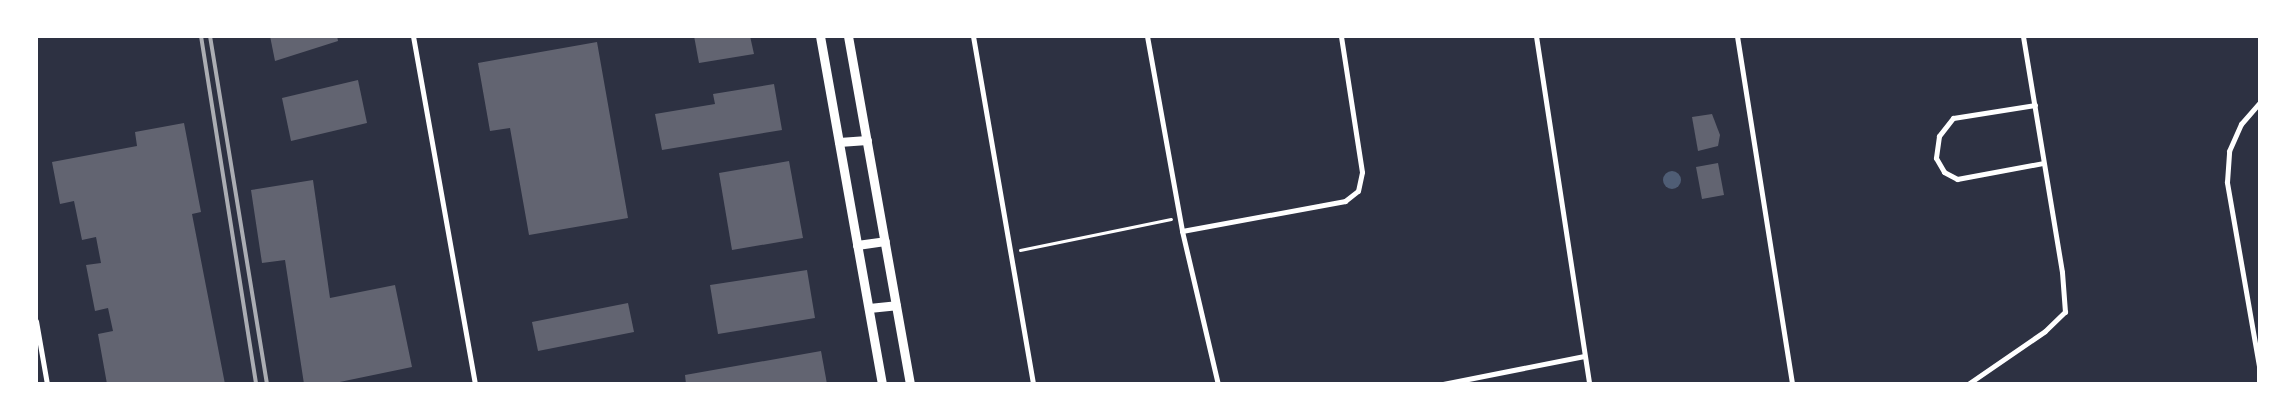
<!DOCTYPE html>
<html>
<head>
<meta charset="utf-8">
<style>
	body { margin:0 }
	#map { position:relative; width:2296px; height:420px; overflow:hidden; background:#2d3142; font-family:"Space Grotesk",sans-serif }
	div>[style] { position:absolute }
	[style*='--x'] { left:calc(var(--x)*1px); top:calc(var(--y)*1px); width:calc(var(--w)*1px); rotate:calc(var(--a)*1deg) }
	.water>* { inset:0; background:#4f5d75 }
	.round { border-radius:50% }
	.building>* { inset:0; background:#626471 }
	.path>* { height:3px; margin:-1.5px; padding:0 1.5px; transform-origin:1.5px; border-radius:1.5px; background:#fff }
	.minor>* { height:5px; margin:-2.5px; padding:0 2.5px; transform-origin:2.5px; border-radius:2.5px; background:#fff }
	.tertiary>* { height:9px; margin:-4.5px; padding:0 4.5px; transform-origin:4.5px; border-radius:4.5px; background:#fff }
	.rail>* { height:4px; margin:-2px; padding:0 2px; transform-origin:2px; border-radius:2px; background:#abadb3 }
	span { translate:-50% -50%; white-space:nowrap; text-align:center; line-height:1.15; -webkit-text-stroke:5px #fff; paint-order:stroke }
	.frame { position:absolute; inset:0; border:38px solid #fff; pointer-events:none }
</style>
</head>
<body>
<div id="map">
	<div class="water">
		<div class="round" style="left:1663px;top:171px;width:18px;height:18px"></div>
	</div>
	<div class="building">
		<div style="clip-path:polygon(270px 36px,337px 36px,338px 41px,275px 61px)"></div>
		<div style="clip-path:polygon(694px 36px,750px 36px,754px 54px,699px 63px)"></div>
		<div style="clip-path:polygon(597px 42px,628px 218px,529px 235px,510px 128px,490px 131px,478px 63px)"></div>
		<div style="clip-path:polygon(358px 80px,367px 123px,291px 141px,282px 98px)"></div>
		<div style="clip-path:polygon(774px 84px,782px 130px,662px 150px,655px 114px,715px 104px,713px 94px)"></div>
		<div style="clip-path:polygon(1712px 114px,1720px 135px,1718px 146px,1698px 151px,1692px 117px)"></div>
		<div style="clip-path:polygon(184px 123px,201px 212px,192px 214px,225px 384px,107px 384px,98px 334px,113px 331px,108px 308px,95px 311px,86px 265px,101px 263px,96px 237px,82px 240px,74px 201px,60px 204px,52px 162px,137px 146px,135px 132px)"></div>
		<div style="clip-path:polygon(789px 161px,803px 238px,732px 250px,719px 173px)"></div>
		<div style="clip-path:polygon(1718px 163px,1724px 195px,1702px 199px,1696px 167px)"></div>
		<div style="clip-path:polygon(313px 180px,330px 298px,395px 285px,412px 367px,330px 384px,304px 384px,285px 260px,262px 263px,251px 190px)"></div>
		<div style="clip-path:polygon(807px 270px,815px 318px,718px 334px,710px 285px)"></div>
		<div style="clip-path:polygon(628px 303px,634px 332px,538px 351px,532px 322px)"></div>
		<div style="clip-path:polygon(821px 351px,827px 384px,686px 384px,685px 375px)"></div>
	</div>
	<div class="path">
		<div style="--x:1020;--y:250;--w:154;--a:-11.6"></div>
	</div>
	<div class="minor">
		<div style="--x:413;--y:36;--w:353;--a:79.9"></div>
		<div style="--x:973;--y:36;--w:353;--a:80.2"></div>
		<div style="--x:1147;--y:36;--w:198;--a:79.8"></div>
		<div style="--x:1182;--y:231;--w:157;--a:76.8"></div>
		<div style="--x:1536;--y:36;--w:352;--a:81.3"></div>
		<div style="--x:1737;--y:36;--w:352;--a:81"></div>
		<div style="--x:2035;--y:105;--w:83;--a:171"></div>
		<div style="--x:1953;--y:118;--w:23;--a:128"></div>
		<div style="--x:1939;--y:136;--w:22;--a:98"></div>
		<div style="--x:1936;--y:158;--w:16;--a:60"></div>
		<div style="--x:1944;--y:172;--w:15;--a:28"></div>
		<div style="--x:1957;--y:179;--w:87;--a:-10.5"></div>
		<div style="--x:1182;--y:231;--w:166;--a:-10.4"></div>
		<div style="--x:1345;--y:201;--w:16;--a:-38"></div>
		<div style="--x:1358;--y:191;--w:19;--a:-78"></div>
		<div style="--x:1362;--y:172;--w:138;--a:-98.8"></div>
		<div style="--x:36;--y:321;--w:64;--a:80.1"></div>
		<div style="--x:1443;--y:384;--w:144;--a:-11.2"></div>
		<div style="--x:1968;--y:384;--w:93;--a:-34.5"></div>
		<div style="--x:2045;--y:331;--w:28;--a:-44"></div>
		<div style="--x:2065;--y:312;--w:40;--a:-94.3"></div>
		<div style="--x:2062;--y:272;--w:239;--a:-99.4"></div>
		<div style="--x:2259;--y:384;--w:18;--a:-90"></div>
		<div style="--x:2259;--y:366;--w:187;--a:-99.9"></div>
		<div style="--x:2227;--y:182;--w:31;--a:-86"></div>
		<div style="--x:2229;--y:151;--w:30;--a:-66"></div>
		<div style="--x:2241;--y:124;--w:29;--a:-49"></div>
	</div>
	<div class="tertiary">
		<div style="--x:820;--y:36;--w:353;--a:79.9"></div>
		<div style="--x:848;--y:36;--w:353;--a:79.9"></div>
		<div style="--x:839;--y:142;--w:28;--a:-4"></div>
		<div style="--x:857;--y:245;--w:28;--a:-8"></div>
		<div style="--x:869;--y:308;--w:27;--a:-6"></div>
	</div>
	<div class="rail">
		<div style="--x:201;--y:36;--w:352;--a:81"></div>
		<div style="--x:210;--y:36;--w:353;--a:80.7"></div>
	</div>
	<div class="frame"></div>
</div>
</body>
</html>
